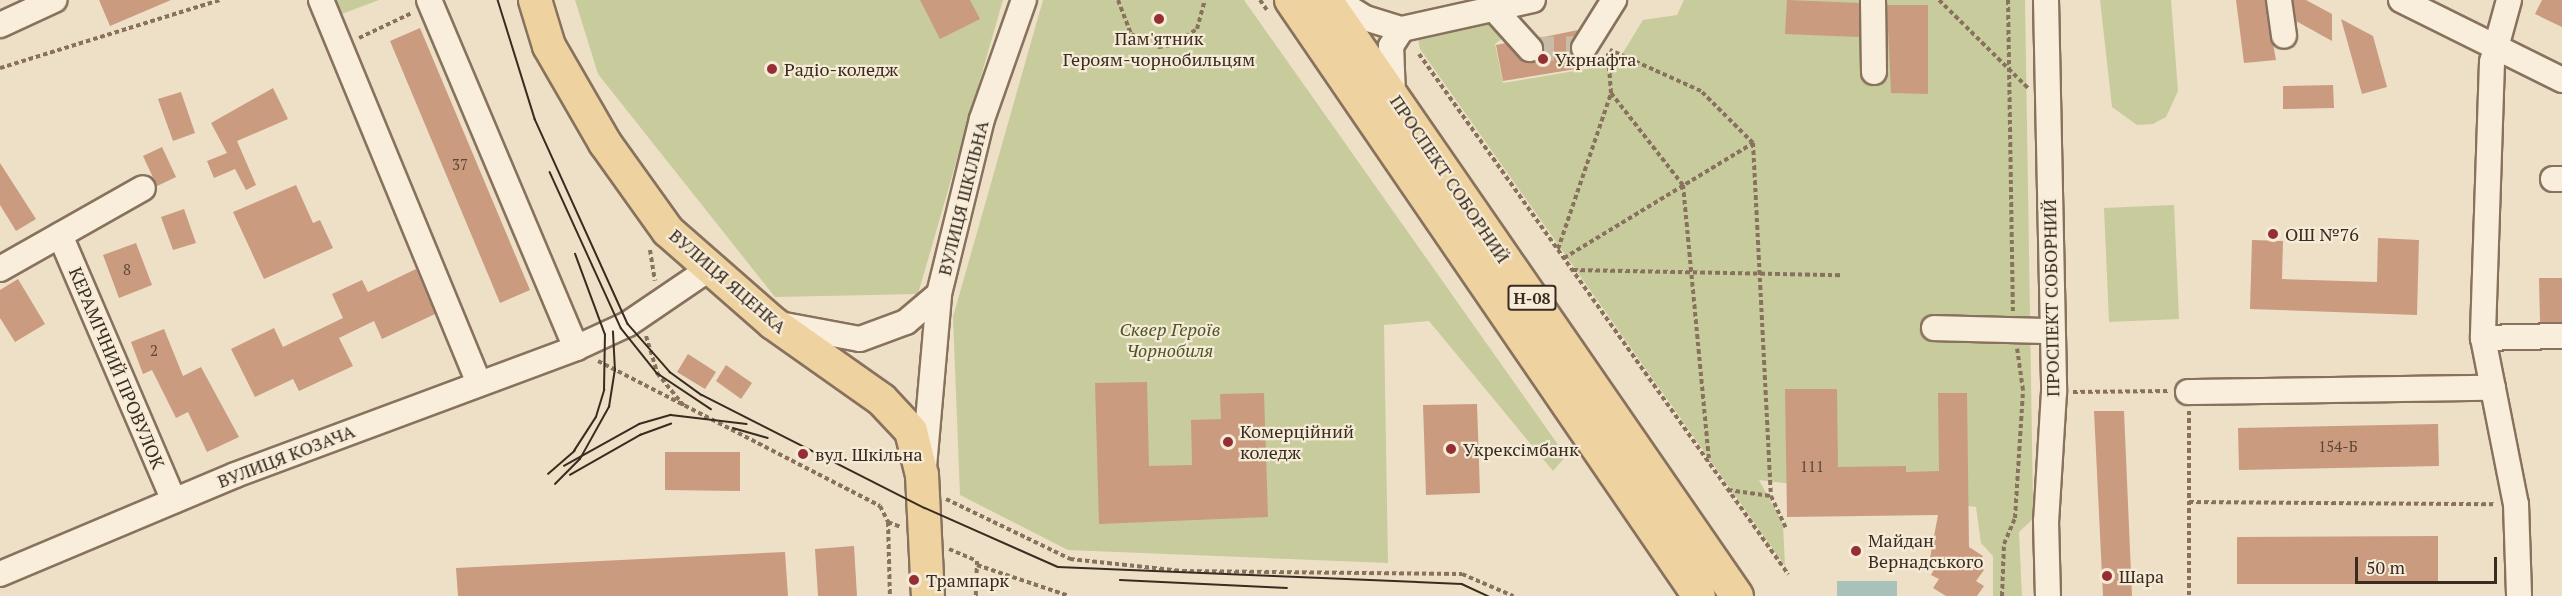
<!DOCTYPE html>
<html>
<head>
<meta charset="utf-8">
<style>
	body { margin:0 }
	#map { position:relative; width:2562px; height:596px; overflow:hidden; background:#ede0c7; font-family:"PT Serif",serif }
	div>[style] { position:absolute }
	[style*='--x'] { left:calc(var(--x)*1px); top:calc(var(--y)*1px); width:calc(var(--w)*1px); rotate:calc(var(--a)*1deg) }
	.green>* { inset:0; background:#c8cb9b }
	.water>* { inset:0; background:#a8c1b9 }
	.building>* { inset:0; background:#ca9b7f }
	.minor-tunnel>* { height:24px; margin-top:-12px; transform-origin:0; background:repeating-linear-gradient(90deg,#c9bca6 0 24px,transparent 0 36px) }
	.path>* { height:4px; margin-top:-2px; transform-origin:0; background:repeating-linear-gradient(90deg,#88725d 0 4.5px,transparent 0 7.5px) }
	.roads { filter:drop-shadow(2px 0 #88725d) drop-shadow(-2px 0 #88725d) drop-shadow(0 2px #88725d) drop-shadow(0 -2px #88725d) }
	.minor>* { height:24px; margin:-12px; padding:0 12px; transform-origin:12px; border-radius:12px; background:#f8eedb }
	.major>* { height:32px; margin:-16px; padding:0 16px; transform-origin:16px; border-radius:16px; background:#eed3a1 }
	.tram>* { height:1.5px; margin:-0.75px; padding:0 0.75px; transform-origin:0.75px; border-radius:0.75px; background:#392b20 }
	.dots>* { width:16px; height:16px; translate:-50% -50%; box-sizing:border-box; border:3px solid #f5ebd7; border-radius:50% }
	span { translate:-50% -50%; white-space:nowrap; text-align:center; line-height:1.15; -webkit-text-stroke:4.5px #f5ebd7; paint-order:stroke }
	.number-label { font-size:15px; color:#5d4738 }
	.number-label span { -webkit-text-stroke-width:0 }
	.shield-label span { padding:2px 4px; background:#f5ebd7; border:2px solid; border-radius:4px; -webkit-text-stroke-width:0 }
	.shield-label { font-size:16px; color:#392b20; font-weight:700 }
	.poi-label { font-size:18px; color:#392b20 }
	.left { translate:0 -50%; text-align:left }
	.street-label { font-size:18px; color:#392b20 }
	.park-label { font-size:18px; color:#4b5528; font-style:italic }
	.scale { position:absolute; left:2355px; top:557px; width:142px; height:27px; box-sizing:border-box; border:3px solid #392b20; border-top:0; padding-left:8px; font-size:18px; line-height:21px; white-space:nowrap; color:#392b20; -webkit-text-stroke:4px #f5ebd7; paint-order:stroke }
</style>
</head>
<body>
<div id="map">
	<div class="green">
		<div style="clip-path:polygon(333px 0,379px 0,339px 15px)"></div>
		<div style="clip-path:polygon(575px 0,1003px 0,918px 294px,775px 297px,598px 74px)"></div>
		<div style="clip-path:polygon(1043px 0,1244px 0,1566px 456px,1553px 471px,1429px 321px,1384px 325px,1388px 563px,1068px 550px,960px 495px,953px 317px)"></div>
		<div style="clip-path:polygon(1684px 0,2025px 0,2033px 506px,2033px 519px,2019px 532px,2022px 596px,1993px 596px,1993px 556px,1981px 543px,1976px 507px,1759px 480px,1783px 524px,1785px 566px,1420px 49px,1417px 35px,1495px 18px,1504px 37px,1495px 44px,1503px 83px,1616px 64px,1643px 20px,1677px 15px)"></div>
		<div style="clip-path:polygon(2100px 0,2171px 0,2178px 91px,2166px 117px,2153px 124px,2137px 125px,2112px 107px)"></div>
		<div style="clip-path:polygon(2174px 205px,2179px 319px,2109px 322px,2104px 208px)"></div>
	</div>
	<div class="water">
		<div style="clip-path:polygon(1837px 581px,1897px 581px,1897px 596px,1837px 596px)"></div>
	</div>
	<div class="building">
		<div style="clip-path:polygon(99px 0,171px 0,110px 26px)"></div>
		<div style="clip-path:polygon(920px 0,970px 0,980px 19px,940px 39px)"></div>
		<div style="clip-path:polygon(1787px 0,1859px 3px,1859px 37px,1785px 34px)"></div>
		<div style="clip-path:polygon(2236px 0,2265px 0,2276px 60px,2244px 63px)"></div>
		<div style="clip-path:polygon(2293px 0,2306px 0,2332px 14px,2332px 41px,2296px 21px)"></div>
		<div style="clip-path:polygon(2542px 0,2562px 0,2562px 27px,2535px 14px)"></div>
		<div style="clip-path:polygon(1887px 5px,1928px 5px,1928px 94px,1891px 93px)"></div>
		<div style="clip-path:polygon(2341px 19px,2373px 36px,2387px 87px,2362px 94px)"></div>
		<div style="clip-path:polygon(420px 28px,530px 290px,500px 303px,390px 41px)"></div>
		<div style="clip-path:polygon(1578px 30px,1571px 54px,1588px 67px,1503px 81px,1496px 45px,1506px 43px,1532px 63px,1544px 53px,1539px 38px)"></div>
		<div style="clip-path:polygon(2333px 85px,2334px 108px,2283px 109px,2283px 86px)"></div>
		<div style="clip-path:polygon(273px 88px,288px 119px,237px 141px,256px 185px,246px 190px,235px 169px,214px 178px,207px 161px,227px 153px,211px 123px)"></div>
		<div style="clip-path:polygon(181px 92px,195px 133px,173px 141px,158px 99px)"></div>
		<div style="clip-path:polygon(162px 147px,176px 177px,157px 186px,143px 156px)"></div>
		<div style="clip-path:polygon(0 163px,36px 219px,16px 231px,0 205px)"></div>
		<div style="clip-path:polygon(296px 185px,313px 223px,320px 220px,333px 248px,264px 279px,233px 212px)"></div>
		<div style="clip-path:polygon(184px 209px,196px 243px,173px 250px,161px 217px)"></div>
		<div style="clip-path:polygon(2378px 238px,2419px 240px,2417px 315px,2250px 309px,2252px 240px,2283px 241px,2282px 279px,2377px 282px)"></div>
		<div style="clip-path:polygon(136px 243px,152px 285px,119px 298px,103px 255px)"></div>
		<div style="clip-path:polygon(416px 269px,435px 314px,382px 339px,374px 321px,339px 338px,353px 366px,299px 391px,293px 379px,255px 397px,231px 349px,274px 328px,283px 347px,343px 318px,332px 294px,362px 280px,368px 292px)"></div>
		<div style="clip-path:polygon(2539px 278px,2562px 278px,2562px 322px,2540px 322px)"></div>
		<div style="clip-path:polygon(18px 279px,45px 324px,15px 342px,0 318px,0 290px)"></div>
		<div style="clip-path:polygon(164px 329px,183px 376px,201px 367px,239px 437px,207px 452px,188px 412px,176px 418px,152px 370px,143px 374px,131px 342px)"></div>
		<div style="clip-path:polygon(688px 354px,716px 372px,705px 389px,677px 372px)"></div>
		<div style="clip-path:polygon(726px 365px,752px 383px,741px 399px,716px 381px)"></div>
		<div style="clip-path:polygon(1147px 382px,1149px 466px,1192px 465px,1191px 420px,1221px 419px,1220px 394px,1264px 393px,1268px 517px,1099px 524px,1095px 383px)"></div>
		<div style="clip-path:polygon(1785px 389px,1837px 389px,1838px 467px,1906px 466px,1906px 472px,1939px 471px,1938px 393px,1967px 393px,1969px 547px,1983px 556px,1977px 565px,1984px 570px,1976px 581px,1984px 586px,1977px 596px,1946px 596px,1933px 588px,1939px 579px,1931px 575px,1937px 564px,1930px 558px,1938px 515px,1787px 517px)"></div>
		<div style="clip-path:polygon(1477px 404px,1480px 493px,1426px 495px,1423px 405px)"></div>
		<div style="clip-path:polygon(2094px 411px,2124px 411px,2132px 596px,2103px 596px)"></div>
		<div style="clip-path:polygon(2438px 424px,2439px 466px,2239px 470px,2238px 428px)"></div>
		<div style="clip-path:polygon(665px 452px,740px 452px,740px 491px,665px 490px)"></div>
		<div style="clip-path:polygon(2438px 536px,2438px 584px,2237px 584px,2237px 537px)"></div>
		<div style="clip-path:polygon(854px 546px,857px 596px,818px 596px,815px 549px)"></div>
		<div style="clip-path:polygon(785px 552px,788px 596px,458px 596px,456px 568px)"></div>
	</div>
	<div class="minor-tunnel">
		<div style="--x:1530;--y:49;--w:54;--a:-1.1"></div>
	</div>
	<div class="path">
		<div style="--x:1118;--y:0;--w:36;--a:69"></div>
		<div style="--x:1131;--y:34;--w:30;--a:26"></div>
		<div style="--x:1158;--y:47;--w:15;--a:-8"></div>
		<div style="--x:1173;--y:45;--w:29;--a:-34"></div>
		<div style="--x:1197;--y:29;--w:30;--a:-75"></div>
		<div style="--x:1260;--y:0;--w:12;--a:55"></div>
		<div style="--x:1939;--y:0;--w:125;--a:44.7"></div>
		<div style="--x:2008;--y:0;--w:311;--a:89.1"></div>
		<div style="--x:359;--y:38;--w:59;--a:-25.3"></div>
		<div style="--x:1419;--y:54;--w:638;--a:54.64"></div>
		<div style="--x:0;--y:68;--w:230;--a:-17.2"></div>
		<div style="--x:1611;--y:93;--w:117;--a:52"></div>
		<div style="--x:1683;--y:185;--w:278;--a:84.6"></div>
		<div style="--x:1753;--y:143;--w:353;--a:87.1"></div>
		<div style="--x:1771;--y:496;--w:35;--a:65"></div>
		<div style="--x:1558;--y:249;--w:165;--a:-71.2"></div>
		<div style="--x:1611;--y:93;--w:40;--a:-94.3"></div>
		<div style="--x:650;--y:250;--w:31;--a:81"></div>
		<div style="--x:1564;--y:258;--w:221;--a:-31.3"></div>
		<div style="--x:1753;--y:143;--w:74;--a:-135"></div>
		<div style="--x:1701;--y:91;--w:100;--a:-155.7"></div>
		<div style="--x:1573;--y:270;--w:268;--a:1.1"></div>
		<div style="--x:646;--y:336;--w:39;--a:73"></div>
		<div style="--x:657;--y:373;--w:43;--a:50.7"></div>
		<div style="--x:598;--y:361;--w:317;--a:27.2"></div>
		<div style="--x:880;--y:506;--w:18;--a:63"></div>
		<div style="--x:888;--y:522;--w:74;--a:88.5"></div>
		<div style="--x:2073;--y:392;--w:97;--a:-0.6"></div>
		<div style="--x:2189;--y:411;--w:185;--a:90"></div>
		<div style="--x:1728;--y:490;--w:43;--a:7.9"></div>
		<div style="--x:946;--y:499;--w:138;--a:25.8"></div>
		<div style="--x:1070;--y:559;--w:113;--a:6.1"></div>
		<div style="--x:1182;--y:571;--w:280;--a:0.6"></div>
		<div style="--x:1462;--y:574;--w:56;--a:23.3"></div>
		<div style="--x:2189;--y:502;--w:306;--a:0.4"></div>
		<div style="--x:888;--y:522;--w:14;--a:21"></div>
		<div style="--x:949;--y:549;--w:30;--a:23"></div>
		<div style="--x:977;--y:561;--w:35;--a:92"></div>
		<div style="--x:977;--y:565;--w:97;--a:18.6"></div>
		<div style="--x:2002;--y:596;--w:52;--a:-87.8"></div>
		<div style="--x:2004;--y:544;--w:28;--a:-67"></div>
		<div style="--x:2015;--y:518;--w:128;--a:-86.4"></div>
		<div style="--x:2023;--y:390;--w:42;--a:-98.1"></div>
	</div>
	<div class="roads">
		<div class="minor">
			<div style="--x:321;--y:0;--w:414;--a:67.6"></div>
			<div style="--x:429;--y:0;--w:378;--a:67.1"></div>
			<div style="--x:1336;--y:0;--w:34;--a:32"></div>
			<div style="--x:1365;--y:18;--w:39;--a:17"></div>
			<div style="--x:1402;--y:29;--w:134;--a:-12.5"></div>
			<div style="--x:1873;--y:0;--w:72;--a:89.2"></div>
			<div style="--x:2046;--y:0;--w:392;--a:88.8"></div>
			<div style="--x:2054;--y:392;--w:129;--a:93.5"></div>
			<div style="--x:2046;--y:521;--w:75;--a:88.5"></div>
			<div style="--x:2279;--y:0;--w:36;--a:82"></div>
			<div style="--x:2401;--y:0;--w:180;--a:26.4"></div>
			<div style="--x:2509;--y:0;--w:64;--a:105.3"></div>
			<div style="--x:2492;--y:62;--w:276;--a:91.9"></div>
			<div style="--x:2483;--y:338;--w:169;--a:78.8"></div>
			<div style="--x:2516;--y:504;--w:92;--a:88.1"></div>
			<div style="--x:1494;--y:9;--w:54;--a:48"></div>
			<div style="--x:0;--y:25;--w:60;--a:-24.8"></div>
			<div style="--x:1584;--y:48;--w:57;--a:-58"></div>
			<div style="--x:1393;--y:95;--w:49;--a:-92.3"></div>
			<div style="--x:1391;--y:46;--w:20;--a:-57"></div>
			<div style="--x:2553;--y:179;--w:9;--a:0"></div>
			<div style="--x:60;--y:235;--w:289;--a:66.8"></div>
			<div style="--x:0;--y:269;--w:164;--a:-29.5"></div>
			<div style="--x:779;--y:324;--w:82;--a:10.5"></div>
			<div style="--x:860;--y:339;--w:49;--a:-20.3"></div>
			<div style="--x:906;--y:322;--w:43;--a:-40.3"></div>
			<div style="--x:1934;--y:328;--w:118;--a:1.5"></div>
			<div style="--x:2483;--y:338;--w:79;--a:-1.5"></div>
			<div style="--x:2188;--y:392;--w:305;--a:-0.8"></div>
			<div style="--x:924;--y:467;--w:174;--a:-85"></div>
			<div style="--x:939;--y:294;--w:180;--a:-76.2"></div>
			<div style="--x:982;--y:119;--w:126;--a:-70.6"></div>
			<div style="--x:0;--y:574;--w:255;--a:-22.8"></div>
			<div style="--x:235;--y:475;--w:364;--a:-20.4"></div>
			<div style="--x:576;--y:348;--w:57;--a:-24.8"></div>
			<div style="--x:628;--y:324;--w:98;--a:-34.2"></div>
		</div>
		<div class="major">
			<div style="--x:535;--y:0;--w:48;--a:73.1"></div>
			<div style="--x:549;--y:46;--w:112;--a:60"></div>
			<div style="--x:605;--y:143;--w:108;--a:54.4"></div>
			<div style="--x:668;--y:231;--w:140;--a:41.2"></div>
			<div style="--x:773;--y:323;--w:133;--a:35.2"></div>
			<div style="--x:882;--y:400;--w:42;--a:46.9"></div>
			<div style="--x:911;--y:431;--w:45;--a:76"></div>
			<div style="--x:922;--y:475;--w:121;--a:87.2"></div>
			<div style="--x:1291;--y:0;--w:722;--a:55.61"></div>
			<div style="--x:1326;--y:0;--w:724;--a:55.41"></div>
		</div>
	</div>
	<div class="tram">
		<div style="--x:498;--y:0;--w:125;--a:72.7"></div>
		<div style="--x:535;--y:119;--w:225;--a:65.6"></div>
		<div style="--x:628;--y:324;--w:64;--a:48.8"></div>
		<div style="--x:670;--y:372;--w:39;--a:36"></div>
		<div style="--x:702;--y:395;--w:250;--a:26.9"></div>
		<div style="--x:925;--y:508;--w:145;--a:23.9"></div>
		<div style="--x:1058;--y:567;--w:404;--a:2.4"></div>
		<div style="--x:1462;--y:584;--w:29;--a:25"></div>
		<div style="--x:550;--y:172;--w:171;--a:65.5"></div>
		<div style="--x:621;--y:328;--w:58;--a:51.3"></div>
		<div style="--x:657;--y:373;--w:65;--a:33.7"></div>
		<div style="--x:733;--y:428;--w:36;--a:16"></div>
		<div style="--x:564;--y:466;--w:86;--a:-29.2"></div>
		<div style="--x:639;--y:424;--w:33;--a:-16"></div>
		<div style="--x:671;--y:415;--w:76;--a:6.8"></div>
		<div style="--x:548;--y:474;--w:35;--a:-41"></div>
		<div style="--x:574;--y:451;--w:40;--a:-57.1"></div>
		<div style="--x:596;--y:417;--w:28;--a:-73"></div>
		<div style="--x:604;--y:390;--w:55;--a:-89"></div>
		<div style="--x:605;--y:335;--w:86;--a:-110.3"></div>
		<div style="--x:570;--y:475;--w:81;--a:-29.7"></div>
		<div style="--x:640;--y:435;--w:33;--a:-20"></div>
		<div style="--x:555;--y:484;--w:35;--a:-45"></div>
		<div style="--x:580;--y:459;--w:60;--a:-60.9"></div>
		<div style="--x:609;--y:407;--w:36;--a:-81"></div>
		<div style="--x:615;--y:371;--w:39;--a:-93"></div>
		<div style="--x:1120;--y:580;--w:167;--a:2.7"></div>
	</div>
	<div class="dots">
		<div style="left:1159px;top:19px;background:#952f34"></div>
		<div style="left:1543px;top:59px;background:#952f34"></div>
		<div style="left:772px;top:69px;background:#952f34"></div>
		<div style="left:2273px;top:234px;background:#952f34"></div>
		<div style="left:1228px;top:442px;background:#952f34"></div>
		<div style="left:1451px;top:449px;background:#952f34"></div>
		<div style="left:803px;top:454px;background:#952f34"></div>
		<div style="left:1856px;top:551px;background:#952f34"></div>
		<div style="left:2107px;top:576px;background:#952f34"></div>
		<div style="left:914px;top:580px;background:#952f34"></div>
	</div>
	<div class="number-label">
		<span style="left:460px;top:165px">37</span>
		<span style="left:127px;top:270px">8</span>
		<span style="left:154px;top:351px">2</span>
		<span style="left:2338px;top:447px">154-Б</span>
		<span style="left:1812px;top:467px">111</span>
	</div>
	<div class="shield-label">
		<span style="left:1532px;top:298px">Н-08</span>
	</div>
	<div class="poi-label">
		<span style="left:1159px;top:49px">Пам'ятник<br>Героям-чорнобильцям</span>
		<span class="left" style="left:1555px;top:59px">Укрнафта</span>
		<span class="left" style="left:784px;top:69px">Радіо-коледж</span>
		<span class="left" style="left:2285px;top:234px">ОШ №76</span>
		<span class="left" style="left:1240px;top:442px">Комерційний<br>коледж</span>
		<span class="left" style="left:1463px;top:449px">Укрексімбанк</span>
		<span class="left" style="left:815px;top:454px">вул. Шкільна</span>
		<span class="left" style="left:1868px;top:551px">Майдан<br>Вернадського</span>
		<span class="left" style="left:2119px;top:576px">Шара</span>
		<span class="left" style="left:926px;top:580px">Трампарк</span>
	</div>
	<div class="street-label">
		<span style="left:1450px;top:179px;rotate:56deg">ПРОСПЕКТ СОБОРНИЙ</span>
		<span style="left:963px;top:198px;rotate:-76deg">ВУЛИЦЯ ШКІЛЬНА</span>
		<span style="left:728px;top:281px;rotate:41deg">ВУЛИЦЯ ЯЦЕНКА</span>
		<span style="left:2051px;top:298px;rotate:-91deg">ПРОСПЕКТ СОБОРНИЙ</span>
		<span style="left:117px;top:368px;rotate:67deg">КЕРАМІЧНИЙ ПРОВУЛОК</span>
		<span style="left:286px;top:456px;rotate:-21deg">ВУЛИЦЯ КОЗАЧА</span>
	</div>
	<div class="park-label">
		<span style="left:1170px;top:340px">Сквер Героїв<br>Чорнобиля</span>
	</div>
	<div class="scale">50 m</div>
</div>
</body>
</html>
